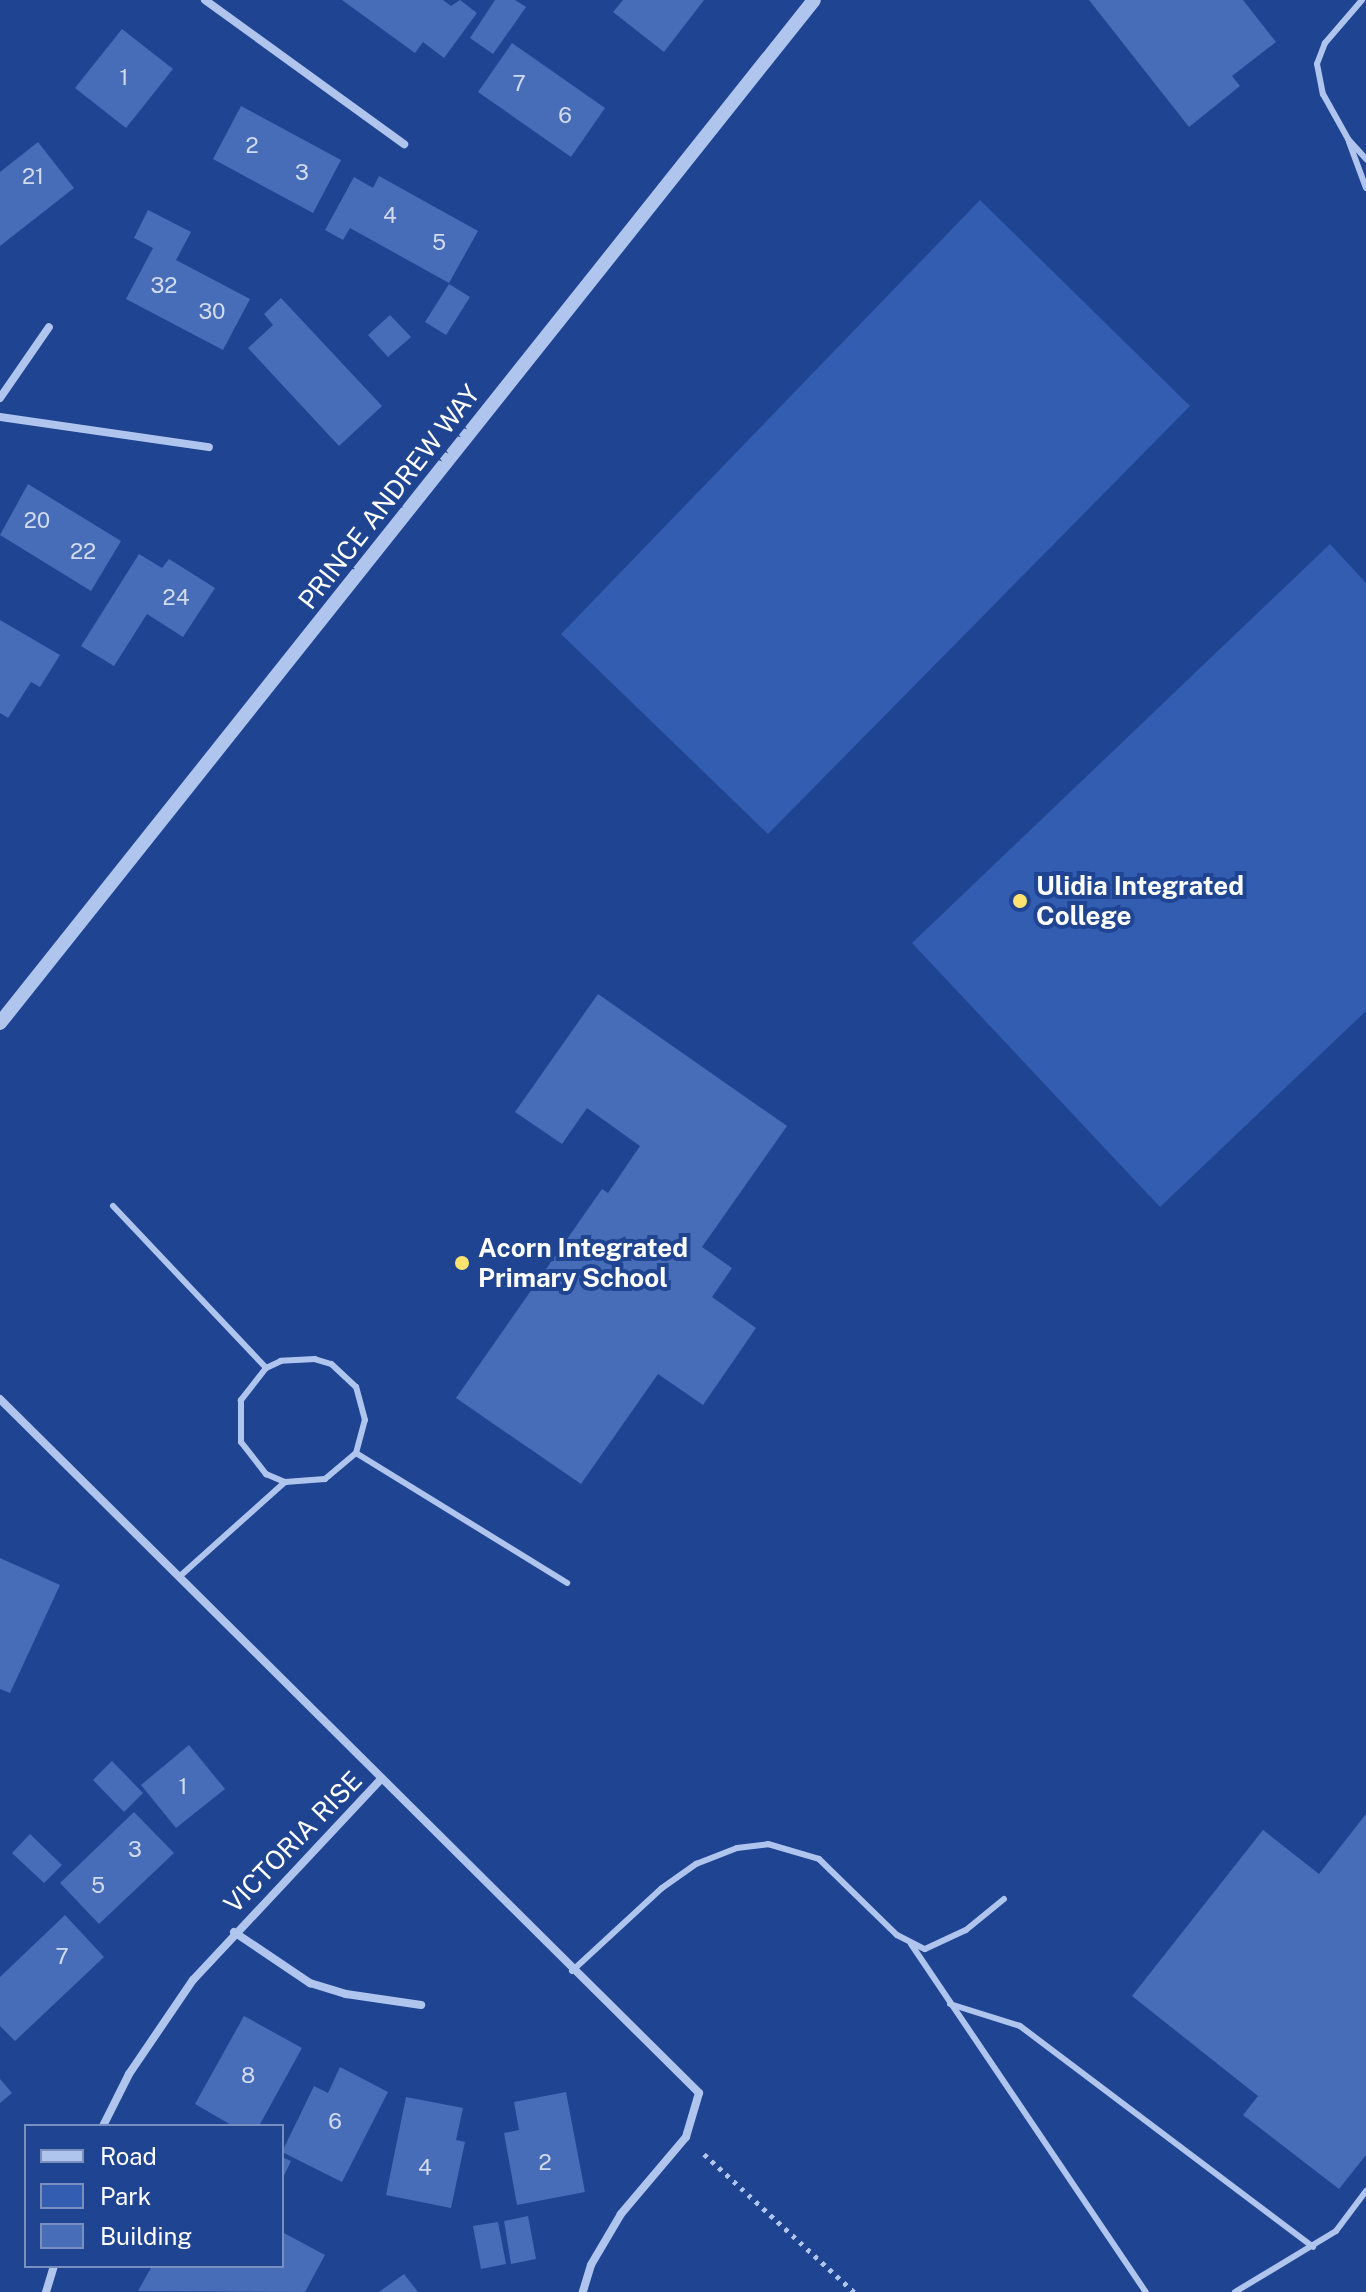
<!DOCTYPE html>
<html>
<head>
<meta charset="utf-8">
<style>
	body { margin:0 }
	#map { position:relative; width:1366px; height:2292px; overflow:hidden; background:#1f4492; font-family:"Public Sans",sans-serif }
	div>[style] { position:absolute }
	[style*='--x'] { left:calc(var(--x)*1px); top:calc(var(--y)*1px); width:calc(var(--w)*1px); rotate:calc(var(--a)*1deg) }
	.green>* { inset:0; background:#325db0 }
	.building>* { inset:0; background:#476db9 }
	.path>* { height:5px; margin-top:-2.5px; transform-origin:0; background:repeating-linear-gradient(90deg,#b0c5ee 0 4px,transparent 0 10px) }
	.service>* { height:6px; margin:-3px; padding:0 3px; transform-origin:3px; border-radius:3px; background:#b0c5ee }
	.minor>* { height:8px; margin:-4px; padding:0 4px; transform-origin:4px; border-radius:4px; background:#b0c5ee }
	.tertiary>* { height:14px; margin:-7px; padding:0 7px; transform-origin:7px; border-radius:7px; background:#b0c5ee }
	.dots>* { width:22px; height:22px; translate:-50% -50%; box-sizing:border-box; border:4px solid #1f4492; border-radius:50% }
	span { translate:-50% -50%; white-space:nowrap; text-align:center; line-height:1.15; -webkit-text-stroke:8px #1f4492; paint-order:stroke }
	.number-label { font-size:22px; color:#d1daee }
	.number-label span { -webkit-text-stroke-width:0 }
	.street-label { font-size:26px; color:#fff }
	.poi-label { font-size:26px; color:#fff; font-weight:700 }
	.left { translate:0 -50%; text-align:left }
	.legend { position:absolute; left:24px; top:2124px; width:260px; height:144px; box-sizing:border-box; background:#1f4492; border:2px solid #798fbe; margin:0; padding:10px 14px; list-style:none; font-size:24px; color:#fff }
	.legend li { display:flex; align-items:center; gap:16px; height:40px }
	.legend b { width:40px; border:2px solid #798fbe }
</style>
</head>
<body>
<div id="map">
	<div class="green">
		<div style="clip-path:polygon(980px 200px,1190px 406px,768px 834px,561px 634px)"></div>
		<div style="clip-path:polygon(1330px 544px,1366px 583px,1366px 1011px,1160px 1207px,912px 943px)"></div>
	</div>
	<div class="building">
		<div style="clip-path:polygon(342px 0,443px 0,451px 6px,460px 0,477px 13px,444px 58px,423px 42px,415px 53px)"></div>
		<div style="clip-path:polygon(495px 0,515px 0,526px 7px,493px 54px,470px 38px)"></div>
		<div style="clip-path:polygon(623px 0,704px 0,664px 52px,613px 12px)"></div>
		<div style="clip-path:polygon(1089px 0,1243px 0,1276px 42px,1232px 76px,1240px 86px,1189px 127px)"></div>
		<div style="clip-path:polygon(122px 29px,173px 69px,126px 128px,75px 88px)"></div>
		<div style="clip-path:polygon(512px 43px,605px 108px,571px 157px,478px 92px)"></div>
		<div style="clip-path:polygon(241px 106px,341px 160px,313px 213px,213px 159px)"></div>
		<div style="clip-path:polygon(38px 142px,74px 188px,0 246px,0 172px)"></div>
		<div style="clip-path:polygon(379px 176px,478px 231px,449px 283px,350px 228px,343px 240px,325px 230px,354px 177px,373px 188px)"></div>
		<div style="clip-path:polygon(148px 210px,191px 232px,176px 260px,250px 299px,223px 350px,126px 299px,153px 248px,134px 238px)"></div>
		<div style="clip-path:polygon(449px 284px,470px 297px,446px 335px,425px 322px)"></div>
		<div style="clip-path:polygon(281px 298px,382px 406px,339px 446px,248px 348px,273px 325px,264px 314px)"></div>
		<div style="clip-path:polygon(390px 315px,411px 337px,388px 357px,368px 335px)"></div>
		<div style="clip-path:polygon(28px 484px,121px 541px,91px 591px,0 535px)"></div>
		<div style="clip-path:polygon(139px 554px,162px 568px,169px 559px,215px 588px,183px 637px,147px 614px,114px 666px,81px 646px)"></div>
		<div style="clip-path:polygon(0 620px,60px 655px,40px 687px,31px 682px,8px 718px,0 713px)"></div>
		<div style="clip-path:polygon(598px 994px,787px 1126px,702px 1247px,732px 1268px,712px 1297px,756px 1328px,703px 1405px,658px 1374px,581px 1484px,456px 1398px,602px 1189px,608px 1193px,640px 1146px,587px 1108px,562px 1144px,515px 1112px)"></div>
		<div style="clip-path:polygon(0 1558px,60px 1585px,10px 1693px,0 1689px)"></div>
		<div style="clip-path:polygon(189px 1745px,225px 1789px,176px 1828px,141px 1785px)"></div>
		<div style="clip-path:polygon(112px 1761px,143px 1793px,124px 1812px,93px 1780px)"></div>
		<div style="clip-path:polygon(134px 1812px,174px 1853px,99px 1924px,60px 1883px)"></div>
		<div style="clip-path:polygon(1366px 1814px,1366px 2155px,1339px 2189px,1243px 2115px,1258px 2096px,1132px 1996px,1263px 1830px,1319px 1874px)"></div>
		<div style="clip-path:polygon(30px 1834px,62px 1865px,44px 1883px,12px 1853px)"></div>
		<div style="clip-path:polygon(65px 1915px,104px 1957px,15px 2041px,0 2026px,0 1977px)"></div>
		<div style="clip-path:polygon(244px 2016px,302px 2048px,259px 2126px,233px 2126px,195px 2104px)"></div>
		<div style="clip-path:polygon(340px 2067px,388px 2092px,342px 2182px,282px 2152px,314px 2086px,328px 2093px)"></div>
		<div style="clip-path:polygon(0 2079px,12px 2093px,0 2103px)"></div>
		<div style="clip-path:polygon(566px 2092px,585px 2192px,517px 2205px,504px 2133px,519px 2130px,514px 2102px)"></div>
		<div style="clip-path:polygon(406px 2097px,463px 2108px,456px 2140px,465px 2142px,451px 2208px,386px 2195px)"></div>
		<div style="clip-path:polygon(282px 2157px,291px 2161px,282px 2180px)"></div>
		<div style="clip-path:polygon(528px 2216px,536px 2259px,511px 2264px,504px 2221px)"></div>
		<div style="clip-path:polygon(498px 2222px,506px 2264px,481px 2269px,473px 2226px)"></div>
		<div style="clip-path:polygon(282px 2232px,325px 2255px,305px 2292px,138px 2291px,152px 2266px,282px 2266px)"></div>
		<div style="clip-path:polygon(404px 2274px,418px 2292px,379px 2292px)"></div>
	</div>
	<div class="path">
		<div style="--x:704;--y:2154;--w:204;--a:42.6"></div>
	</div>
	<div class="service">
		<div style="--x:1362;--y:0;--w:57;--a:130.7"></div>
		<div style="--x:1325;--y:43;--w:22;--a:111"></div>
		<div style="--x:1317;--y:64;--w:31;--a:79"></div>
		<div style="--x:1323;--y:94;--w:51;--a:60.9"></div>
		<div style="--x:1348;--y:139;--w:27;--a:48"></div>
		<div style="--x:1349;--y:142;--w:49;--a:69.7"></div>
		<div style="--x:113;--y:1206;--w:223;--a:46.6"></div>
		<div style="--x:356;--y:1453;--w:248;--a:31.6"></div>
		<div style="--x:179;--y:1577;--w:142;--a:-41.9"></div>
		<div style="--x:285;--y:1482;--w:40;--a:-4.3"></div>
		<div style="--x:325;--y:1479;--w:40;--a:-40"></div>
		<div style="--x:356;--y:1453;--w:34;--a:-75"></div>
		<div style="--x:365;--y:1420;--w:34;--a:-105"></div>
		<div style="--x:356;--y:1387;--w:34;--a:-137"></div>
		<div style="--x:331;--y:1364;--w:17;--a:-163"></div>
		<div style="--x:315;--y:1359;--w:34;--a:177"></div>
		<div style="--x:281;--y:1361;--w:17;--a:155"></div>
		<div style="--x:266;--y:1368;--w:41;--a:128"></div>
		<div style="--x:241;--y:1400;--w:42;--a:90"></div>
		<div style="--x:241;--y:1442;--w:41;--a:52"></div>
		<div style="--x:266;--y:1474;--w:21;--a:23"></div>
		<div style="--x:911;--y:1944;--w:420;--a:56"></div>
		<div style="--x:572;--y:1971;--w:122;--a:-42.7"></div>
		<div style="--x:662;--y:1888;--w:42;--a:-35.2"></div>
		<div style="--x:696;--y:1864;--w:44;--a:-21.3"></div>
		<div style="--x:737;--y:1848;--w:31;--a:-7"></div>
		<div style="--x:768;--y:1844;--w:53;--a:16.4"></div>
		<div style="--x:819;--y:1859;--w:109;--a:44.3"></div>
		<div style="--x:897;--y:1935;--w:31;--a:27"></div>
		<div style="--x:925;--y:1949;--w:45;--a:-24.9"></div>
		<div style="--x:966;--y:1930;--w:49;--a:-39.2"></div>
		<div style="--x:950;--y:2004;--w:73;--a:17.4"></div>
		<div style="--x:1020;--y:2026;--w:367;--a:37"></div>
		<div style="--x:1235;--y:2292;--w:118;--a:-31.1"></div>
		<div style="--x:1336;--y:2231;--w:50;--a:-53.1"></div>
	</div>
	<div class="minor">
		<div style="--x:205;--y:0;--w:246;--a:35.9"></div>
		<div style="--x:0;--y:398;--w:86;--a:-55.4"></div>
		<div style="--x:0;--y:417;--w:211;--a:8.2"></div>
		<div style="--x:0;--y:1399;--w:985;--a:44.79"></div>
		<div style="--x:699;--y:2093;--w:46;--a:106.5"></div>
		<div style="--x:686;--y:2137;--w:101;--a:130.2"></div>
		<div style="--x:621;--y:2214;--w:59;--a:120.5"></div>
		<div style="--x:591;--y:2265;--w:28;--a:107"></div>
		<div style="--x:234;--y:1932;--w:92;--a:33.9"></div>
		<div style="--x:310;--y:1983;--w:38;--a:17"></div>
		<div style="--x:346;--y:1994;--w:76;--a:8.3"></div>
		<div style="--x:103;--y:2126;--w:58;--a:-63.4"></div>
		<div style="--x:129;--y:2074;--w:114;--a:-55.8"></div>
		<div style="--x:193;--y:1980;--w:275;--a:-46.9"></div>
		<div style="--x:46;--y:2292;--w:27;--a:-73"></div>
	</div>
	<div class="tertiary">
		<div style="--x:0;--y:1023;--w:1307;--a:-51.49"></div>
	</div>
	<div class="dots">
		<div style="left:1020px;top:901px;background:#fce370"></div>
		<div style="left:462px;top:1263px;background:#fce370"></div>
	</div>
	<div class="number-label">
		<span style="left:124px;top:78px">1</span>
		<span style="left:519px;top:84px">7</span>
		<span style="left:565px;top:116px">6</span>
		<span style="left:252px;top:146px">2</span>
		<span style="left:302px;top:173px">3</span>
		<span style="left:33px;top:177px">21</span>
		<span style="left:390px;top:216px">4</span>
		<span style="left:439px;top:243px">5</span>
		<span style="left:164px;top:286px">32</span>
		<span style="left:212px;top:312px">30</span>
		<span style="left:37px;top:521px">20</span>
		<span style="left:83px;top:552px">22</span>
		<span style="left:176px;top:598px">24</span>
		<span style="left:183px;top:1787px">1</span>
		<span style="left:135px;top:1850px">3</span>
		<span style="left:98px;top:1886px">5</span>
		<span style="left:62px;top:1957px">7</span>
		<span style="left:248px;top:2076px">8</span>
		<span style="left:335px;top:2122px">6</span>
		<span style="left:545px;top:2163px">2</span>
		<span style="left:425px;top:2168px">4</span>
	</div>
	<div class="street-label">
		<span style="left:389px;top:497px;rotate:-52deg">PRINCE ANDREW WAY</span>
		<span style="left:293px;top:1842px;rotate:-46deg">VICTORIA RISE</span>
	</div>
	<div class="poi-label">
		<span class="left" style="left:1036px;top:901px">Ulidia Integrated<br>College</span>
		<span class="left" style="left:478px;top:1263px">Acorn Integrated<br>Primary School</span>
	</div>
	<ul class="legend">
	<li><b style="height:10px;background:#b0c5ee"></b>Road</li>
	<li><b style="height:22px;background:#325db0"></b>Park</li>
	<li><b style="height:22px;background:#476db9"></b>Building</li>
	</ul>
</div>
</body>
</html>
